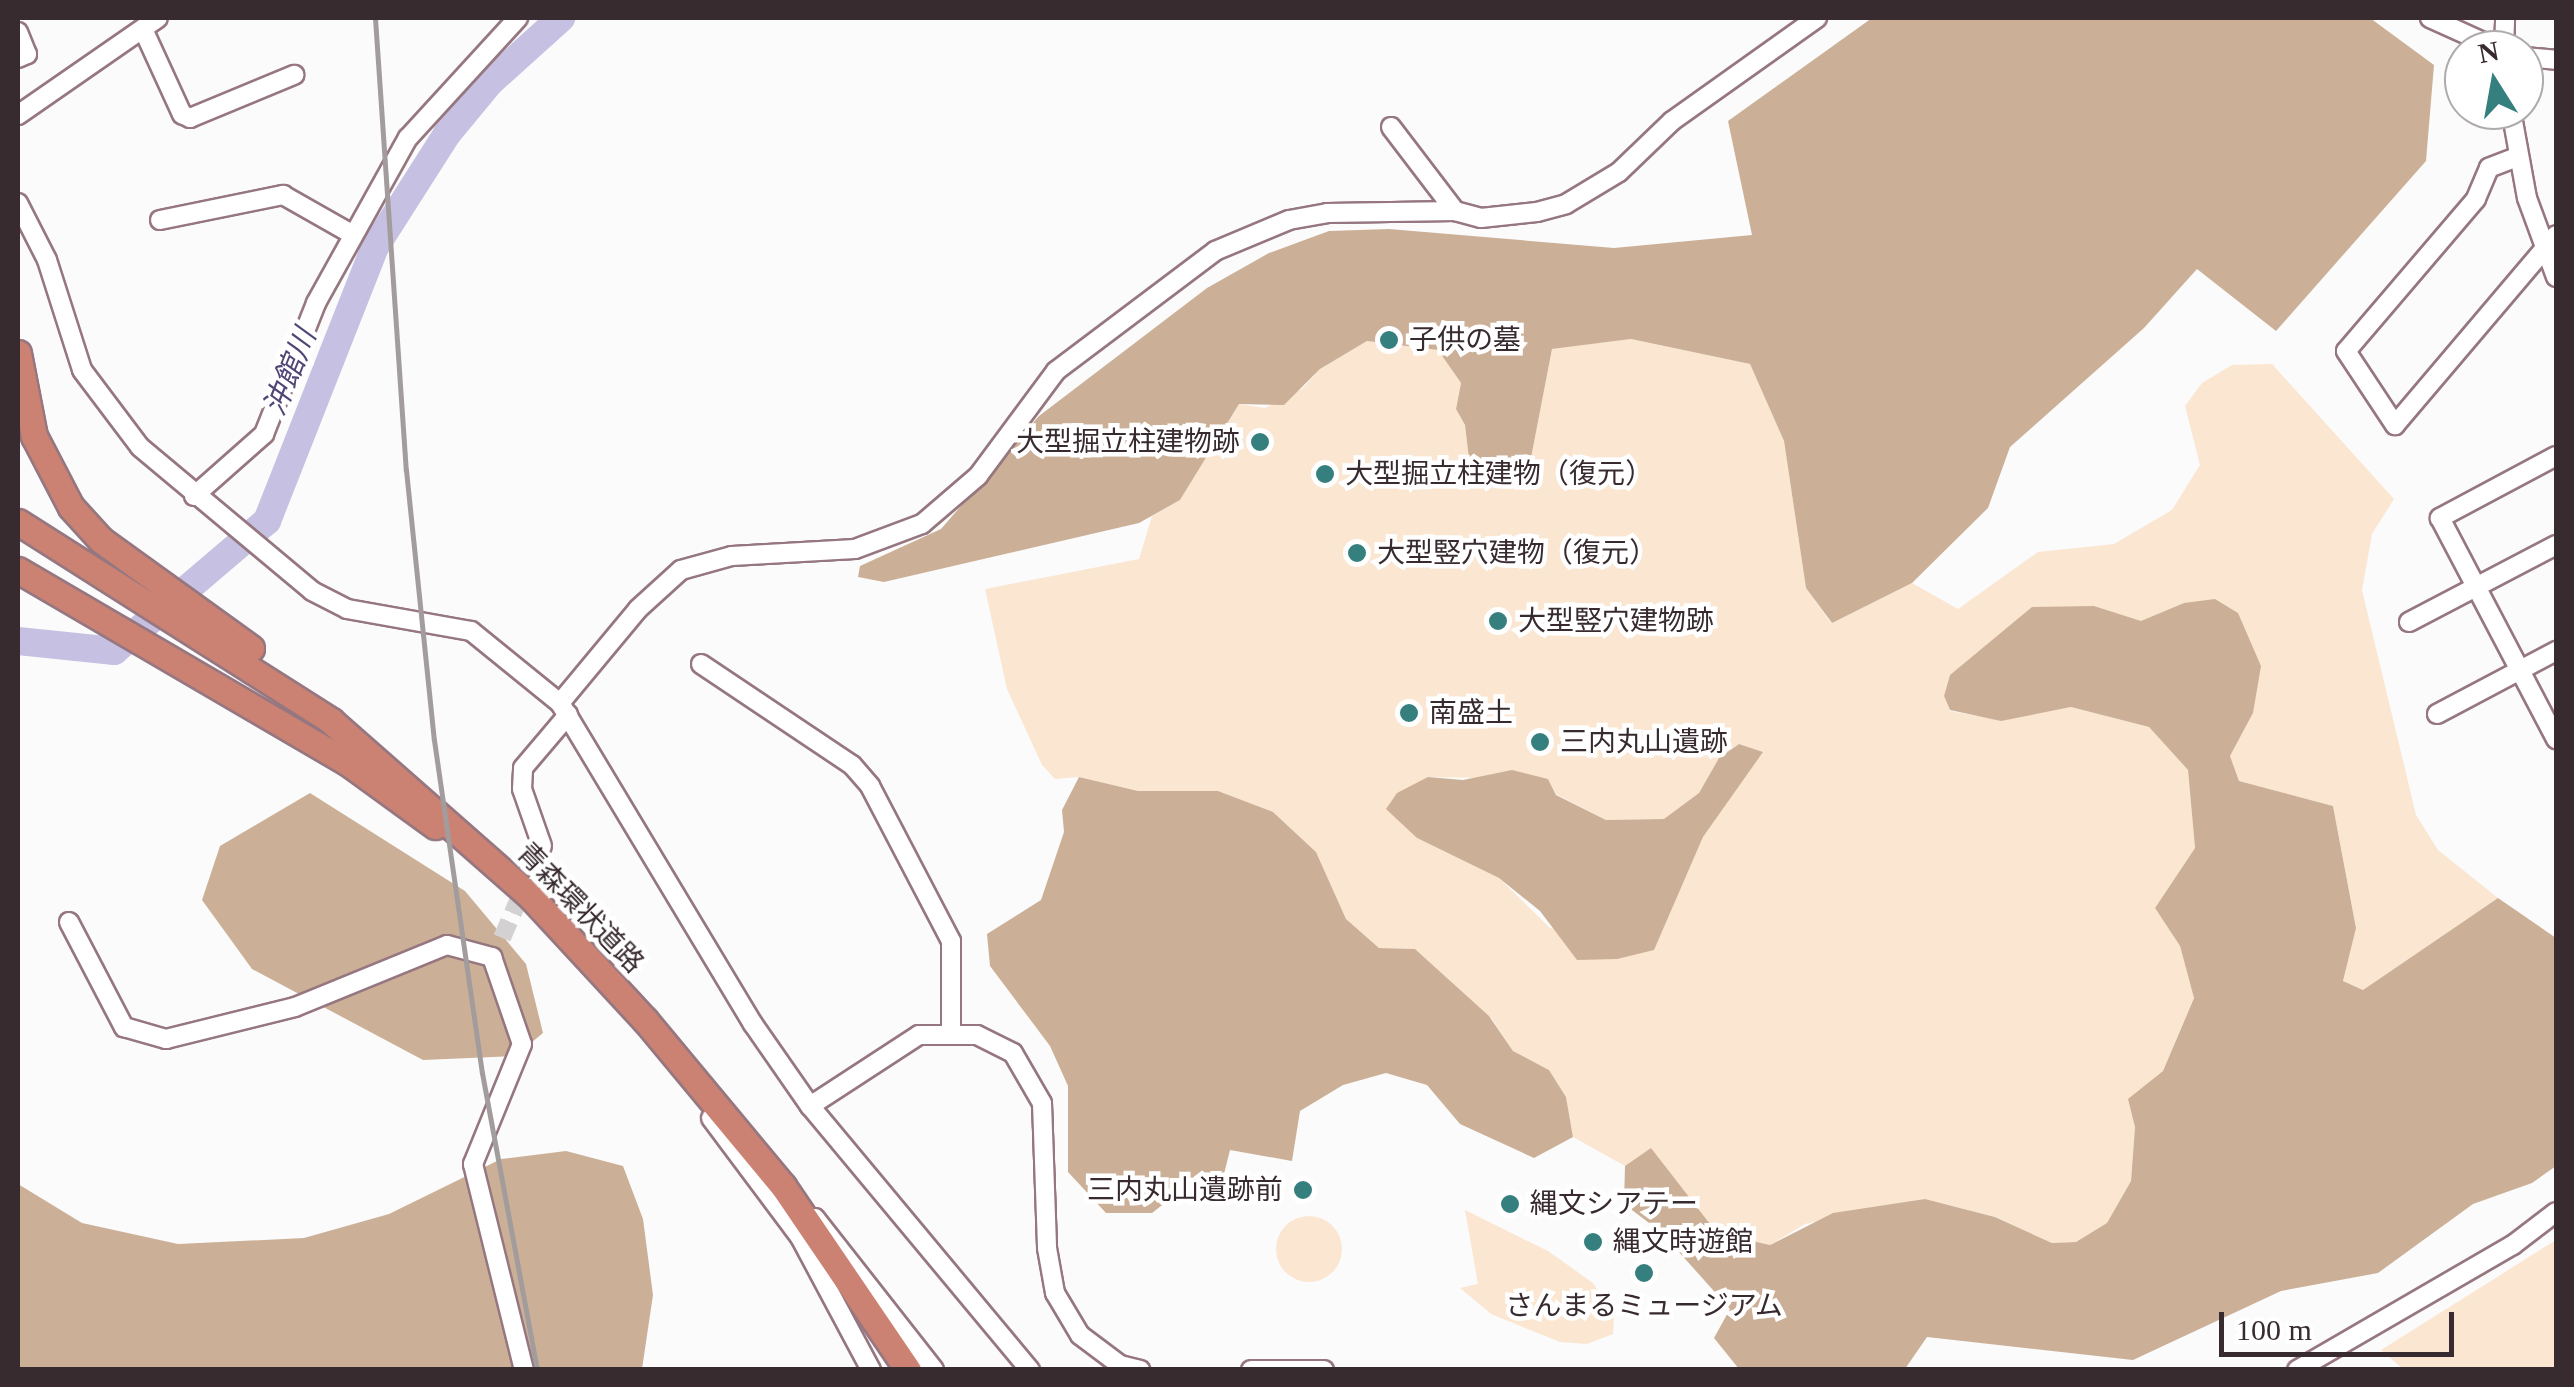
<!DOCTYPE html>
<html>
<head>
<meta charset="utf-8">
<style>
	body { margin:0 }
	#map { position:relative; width:2574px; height:1387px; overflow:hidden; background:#fbfbfb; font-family:"Times New Roman","Noto Sans JP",serif }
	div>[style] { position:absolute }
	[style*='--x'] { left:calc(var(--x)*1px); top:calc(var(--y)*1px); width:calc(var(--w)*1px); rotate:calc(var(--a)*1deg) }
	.green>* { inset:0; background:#fbe6d2 }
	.round { border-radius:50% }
	.forest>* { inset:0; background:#cbb097 }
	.river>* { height:28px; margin:-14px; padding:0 14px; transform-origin:14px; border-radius:14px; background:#c6c0e2 }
	.minor-tunnel>* { height:18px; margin-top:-9px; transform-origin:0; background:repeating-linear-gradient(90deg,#d4d1d2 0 18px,transparent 0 27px) }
	.roads { filter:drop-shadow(2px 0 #967780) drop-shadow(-2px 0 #967780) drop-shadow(0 2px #967780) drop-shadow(0 -2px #967780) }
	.minor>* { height:18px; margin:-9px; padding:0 9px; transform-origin:9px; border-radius:9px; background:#fff }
	.highway>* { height:25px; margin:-12.5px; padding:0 12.5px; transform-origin:12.5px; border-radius:12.5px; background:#cb8273 }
	.rail>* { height:5px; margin:-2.5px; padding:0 2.5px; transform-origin:2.5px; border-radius:2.5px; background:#a29c9d }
	.dots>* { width:28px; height:28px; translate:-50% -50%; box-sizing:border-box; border:5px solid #fff; border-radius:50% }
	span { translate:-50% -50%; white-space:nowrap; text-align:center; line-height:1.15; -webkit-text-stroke:9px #fff; paint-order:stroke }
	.poi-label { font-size:28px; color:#382b2f }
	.left { translate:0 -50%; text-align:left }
	.right { translate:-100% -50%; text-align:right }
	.street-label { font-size:28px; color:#382b2f }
	.water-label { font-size:30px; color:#514675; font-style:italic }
	.frame { position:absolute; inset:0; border:20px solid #382b2f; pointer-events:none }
	.north { position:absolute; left:2444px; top:30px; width:100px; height:100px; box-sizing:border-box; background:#fff; border:2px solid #afaaac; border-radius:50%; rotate:349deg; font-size:28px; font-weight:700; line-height:40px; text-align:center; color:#382b2f }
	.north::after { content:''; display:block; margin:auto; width:35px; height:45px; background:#367f7f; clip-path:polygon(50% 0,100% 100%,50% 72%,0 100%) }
	.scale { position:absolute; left:2219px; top:1312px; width:235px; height:45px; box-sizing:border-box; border:5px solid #382b2f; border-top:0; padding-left:12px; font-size:30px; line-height:35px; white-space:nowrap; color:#382b2f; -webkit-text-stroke:8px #fff; paint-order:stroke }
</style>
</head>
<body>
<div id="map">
	<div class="green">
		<div style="clip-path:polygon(evenodd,1631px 339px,1750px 364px,1784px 441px,1806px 588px,1831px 623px,1912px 583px,1958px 609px,2038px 552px,2114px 544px,2172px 510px,2200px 465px,2185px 406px,2202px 383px,2232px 365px,2272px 364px,2394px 499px,2372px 534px,2362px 590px,2416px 815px,2438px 850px,2498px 898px,2363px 990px,2343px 981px,2356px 927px,2333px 806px,2239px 781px,2230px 756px,2253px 713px,2184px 603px,2141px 622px,2094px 606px,1991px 644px,1950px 675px,1944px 696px,1950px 711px,2001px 720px,2071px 707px,2149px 727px,2188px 770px,2195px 848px,2155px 908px,2180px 946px,2194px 997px,2163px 1071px,2129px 1099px,2135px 1127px,2131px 1181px,2107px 1224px,2076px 1242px,2052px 1243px,1996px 1217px,1925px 1199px,1805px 1224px,1770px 1245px,1717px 1233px,1651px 1149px,1625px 1166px,1573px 1137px,1566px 1097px,1549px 1070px,1513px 1051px,1492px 1019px,1415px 949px,1379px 948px,1346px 919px,1316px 852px,1273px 812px,1218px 791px,1138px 791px,1079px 777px,1055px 779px,1042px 765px,1007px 689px,985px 589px,1139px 559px,1152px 516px,1180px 500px,1239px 404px,1265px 408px,1302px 389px,1320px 369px,1367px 341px,1438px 350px,1461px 383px,1456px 409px,1465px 425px,1471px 475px,1531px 458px,1552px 349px,1631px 339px,1739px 744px,1762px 752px,1703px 837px,1654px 949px,1550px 928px,1499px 878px,1417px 838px,1428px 777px,1548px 779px,1556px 794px,1606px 820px,1665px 819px,1699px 793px,1719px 758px,1739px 744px)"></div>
		<div style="clip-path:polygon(1465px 1210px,1548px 1251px,1593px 1283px,1614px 1315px,1613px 1334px,1587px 1344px,1560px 1342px,1491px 1314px,1460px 1288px,1478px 1284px)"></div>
		<div class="round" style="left:1276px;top:1216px;width:66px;height:66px"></div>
		<div style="clip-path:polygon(2556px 1240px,2556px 1369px,2403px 1369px,2381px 1350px)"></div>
	</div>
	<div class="forest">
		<div style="clip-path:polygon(1872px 18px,2370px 18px,2434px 65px,2426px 161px,2276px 331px,2197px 269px,2144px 328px,2010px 447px,1988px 508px,1912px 583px,1832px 623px,1806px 588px,1784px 441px,1750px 364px,1631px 339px,1552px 349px,1531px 458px,1495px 487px,1471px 476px,1465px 425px,1456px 409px,1461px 383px,1438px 350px,1367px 341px,1320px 369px,1284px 405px,1239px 404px,1180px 500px,1139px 523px,884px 582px,858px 577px,860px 566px,941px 529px,1039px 416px,1207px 288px,1269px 253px,1329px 231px,1389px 229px,1614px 248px,1752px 235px,1728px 121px)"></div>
		<div style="clip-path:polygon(2215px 599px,2238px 613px,2261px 666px,2253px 713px,2230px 756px,2239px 781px,2333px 806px,2356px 928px,2343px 981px,2363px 990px,2498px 898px,2556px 938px,2556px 1166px,2532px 1183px,2473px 1204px,2378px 1273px,2281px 1291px,2133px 1360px,1927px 1337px,1905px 1369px,1739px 1369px,1714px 1338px,1730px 1309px,1661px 1232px,1624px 1204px,1625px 1166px,1651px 1148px,1717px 1233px,1770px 1245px,1833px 1213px,1925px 1199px,1995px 1217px,2052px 1243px,2076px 1242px,2107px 1223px,2131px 1181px,2135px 1127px,2128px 1099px,2163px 1071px,2194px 998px,2180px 946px,2155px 908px,2195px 848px,2188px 770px,2149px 727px,2071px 707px,2001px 721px,1950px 710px,1944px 696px,1950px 675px,2032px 607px,2094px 606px,2141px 621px,2184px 603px)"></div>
		<div style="clip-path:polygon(1739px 744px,1763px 752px,1703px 837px,1654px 950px,1617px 959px,1577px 960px,1540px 911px,1499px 878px,1417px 838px,1386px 809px,1397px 793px,1428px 777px,1463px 780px,1512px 770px,1548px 779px,1556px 795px,1606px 820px,1664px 819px,1699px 793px,1719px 758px)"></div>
		<div style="clip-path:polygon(1079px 777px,1138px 791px,1218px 791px,1273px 812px,1316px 852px,1346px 919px,1379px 948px,1415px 949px,1489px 1016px,1513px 1051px,1549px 1070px,1566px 1097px,1573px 1137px,1534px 1158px,1460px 1124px,1427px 1085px,1386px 1073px,1343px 1085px,1300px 1111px,1292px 1161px,1230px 1150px,1221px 1186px,1179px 1192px,1152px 1213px,1106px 1213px,1068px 1172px,1068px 1086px,1050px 1046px,990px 966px,987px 934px,1041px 900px,1064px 832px,1062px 810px)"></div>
		<div style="clip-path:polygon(310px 793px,465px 891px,526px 964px,543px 1033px,515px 1056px,423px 1060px,252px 969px,202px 900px,220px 846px)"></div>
		<div style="clip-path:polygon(566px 1151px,623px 1166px,643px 1219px,653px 1295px,642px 1369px,18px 1369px,18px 1184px,82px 1223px,178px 1244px,304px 1238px,389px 1214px,501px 1159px)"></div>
	</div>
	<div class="river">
		<div style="--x:18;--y:641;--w:97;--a:5.9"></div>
		<div style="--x:114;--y:651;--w:201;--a:-40.4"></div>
		<div style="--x:267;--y:521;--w:295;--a:-68.5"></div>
		<div style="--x:375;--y:247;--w:134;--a:-57.5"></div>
		<div style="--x:447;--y:134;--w:67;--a:-50.4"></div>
		<div style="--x:490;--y:82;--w:96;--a:-42"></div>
	</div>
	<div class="minor-tunnel">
		<div style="--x:502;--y:938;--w:100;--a:-66.5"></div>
	</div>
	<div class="roads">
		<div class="minor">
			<div style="--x:2430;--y:18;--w:78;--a:24.3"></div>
			<div style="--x:143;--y:29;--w:94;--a:65.4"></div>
			<div style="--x:182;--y:114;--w:9;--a:27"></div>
			<div style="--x:190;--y:118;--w:113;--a:-22.5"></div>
			<div style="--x:18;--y:32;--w:24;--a:68"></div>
			<div style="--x:27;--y:54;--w:10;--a:156"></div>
			<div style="--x:2504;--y:50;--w:32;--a:-88"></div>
			<div style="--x:2524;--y:57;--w:32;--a:5"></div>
			<div style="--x:2511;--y:110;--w:89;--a:79.7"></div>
			<div style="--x:2527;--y:198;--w:84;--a:69.8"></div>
			<div style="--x:18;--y:115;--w:170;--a:-34.7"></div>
			<div style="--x:1391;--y:127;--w:106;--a:52.7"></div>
			<div style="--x:1455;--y:211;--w:27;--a:15"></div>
			<div style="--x:1481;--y:218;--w:56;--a:-6.1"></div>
			<div style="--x:1537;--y:212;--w:30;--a:-15"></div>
			<div style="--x:1566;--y:204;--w:62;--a:-31.1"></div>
			<div style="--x:1619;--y:172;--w:74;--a:-43.9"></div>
			<div style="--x:1672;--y:121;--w:178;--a:-35.4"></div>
			<div style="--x:2517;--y:157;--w:30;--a:159"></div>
			<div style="--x:2489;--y:168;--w:34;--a:113"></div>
			<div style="--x:2476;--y:199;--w:200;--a:130.5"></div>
			<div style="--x:2346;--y:351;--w:89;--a:56.5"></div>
			<div style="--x:2395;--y:425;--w:249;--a:-49.7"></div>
			<div style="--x:18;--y:203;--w:64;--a:63"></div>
			<div style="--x:47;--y:260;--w:115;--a:72.3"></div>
			<div style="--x:82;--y:370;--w:96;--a:53"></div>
			<div style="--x:140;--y:447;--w:224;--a:39.9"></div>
			<div style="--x:312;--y:591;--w:39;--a:27"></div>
			<div style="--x:347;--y:609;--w:126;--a:10.1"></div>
			<div style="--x:471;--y:631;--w:114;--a:39"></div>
			<div style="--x:560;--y:703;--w:375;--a:59"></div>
			<div style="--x:753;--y:1024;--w:100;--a:55.2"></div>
			<div style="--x:810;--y:1106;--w:344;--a:50.2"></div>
			<div style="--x:160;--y:220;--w:126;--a:-11.5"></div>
			<div style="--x:283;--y:195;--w:77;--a:29.6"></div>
			<div style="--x:2556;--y:456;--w:132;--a:151.9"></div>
			<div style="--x:2440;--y:518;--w:250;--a:62.3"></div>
			<div style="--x:194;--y:496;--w:94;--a:-41.5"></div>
			<div style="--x:264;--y:434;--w:141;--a:-68.3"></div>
			<div style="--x:316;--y:303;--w:189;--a:-60.9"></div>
			<div style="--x:408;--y:138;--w:163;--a:-47.5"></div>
			<div style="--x:2409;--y:622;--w:166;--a:-27.6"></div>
			<div style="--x:701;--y:664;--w:182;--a:33.8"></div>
			<div style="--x:852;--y:765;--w:28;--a:49"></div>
			<div style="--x:870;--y:786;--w:175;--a:62.4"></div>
			<div style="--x:951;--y:941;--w:90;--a:90"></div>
			<div style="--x:560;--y:703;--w:122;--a:-50.3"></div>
			<div style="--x:638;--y:609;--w:58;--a:-42.2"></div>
			<div style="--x:681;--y:570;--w:53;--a:-15.4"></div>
			<div style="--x:732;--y:556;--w:123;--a:-3.3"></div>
			<div style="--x:855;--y:549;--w:72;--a:-20.5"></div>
			<div style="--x:922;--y:524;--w:74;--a:-40.6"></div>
			<div style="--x:978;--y:476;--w:131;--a:-53.4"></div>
			<div style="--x:1056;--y:371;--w:199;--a:-37"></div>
			<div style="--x:1215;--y:251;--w:80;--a:-22.7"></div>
			<div style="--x:1289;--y:220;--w:39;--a:-10"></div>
			<div style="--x:1327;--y:213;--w:128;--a:-0.9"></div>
			<div style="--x:2437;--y:714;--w:135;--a:-27.9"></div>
			<div style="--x:542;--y:846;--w:60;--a:-109.3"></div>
			<div style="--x:522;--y:789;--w:21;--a:-87"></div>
			<div style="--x:523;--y:768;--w:70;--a:-49.7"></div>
			<div style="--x:69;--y:922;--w:119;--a:62.4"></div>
			<div style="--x:124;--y:1027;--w:44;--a:15.9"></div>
			<div style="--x:166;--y:1039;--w:133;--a:-13.9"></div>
			<div style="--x:295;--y:1007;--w:164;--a:-22.2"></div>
			<div style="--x:447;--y:945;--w:47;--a:14.9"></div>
			<div style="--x:492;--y:957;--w:92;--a:71"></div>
			<div style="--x:522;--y:1044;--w:130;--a:112.2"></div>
			<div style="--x:473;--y:1164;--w:212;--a:76.1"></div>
			<div style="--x:810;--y:1106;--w:130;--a:-33.1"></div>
			<div style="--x:919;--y:1035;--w:58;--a:0"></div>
			<div style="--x:977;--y:1035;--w:40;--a:26.6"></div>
			<div style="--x:1013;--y:1053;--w:58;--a:59.9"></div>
			<div style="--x:1042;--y:1103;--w:145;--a:88"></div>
			<div style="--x:1047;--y:1248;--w:46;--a:79.9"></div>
			<div style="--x:1055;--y:1293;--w:49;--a:59.2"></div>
			<div style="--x:1080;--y:1335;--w:50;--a:36.9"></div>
			<div style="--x:1120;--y:1365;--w:21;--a:14"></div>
			<div style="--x:711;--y:1118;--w:149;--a:53.2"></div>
			<div style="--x:800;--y:1237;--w:151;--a:61.9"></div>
			<div style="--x:815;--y:1218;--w:193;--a:51.9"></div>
			<div style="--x:1251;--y:1370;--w:73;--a:0"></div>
			<div style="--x:2297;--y:1370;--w:250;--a:-30.1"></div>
			<div style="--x:2513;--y:1245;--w:54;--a:-37.5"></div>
		</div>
		<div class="highway">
			<div style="--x:18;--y:353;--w:85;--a:79.1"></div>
			<div style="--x:34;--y:436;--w:80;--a:62.5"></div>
			<div style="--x:71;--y:507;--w:45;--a:47.7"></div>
			<div style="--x:101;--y:540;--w:185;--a:35.8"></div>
			<div style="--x:18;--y:522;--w:371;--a:32.4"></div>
			<div style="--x:331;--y:721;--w:266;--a:41.3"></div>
			<div style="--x:531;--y:897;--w:168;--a:47.2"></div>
			<div style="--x:645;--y:1020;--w:216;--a:50.3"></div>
			<div style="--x:783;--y:1186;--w:222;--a:55.8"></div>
			<div style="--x:18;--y:570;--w:381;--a:30.3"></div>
			<div style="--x:347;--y:762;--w:109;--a:36"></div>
		</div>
	</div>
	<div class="rail">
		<div style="--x:375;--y:18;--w:453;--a:86.1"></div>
		<div style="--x:406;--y:470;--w:271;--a:84.1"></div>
		<div style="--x:434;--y:740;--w:336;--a:81.8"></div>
		<div style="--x:482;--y:1073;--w:302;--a:79.5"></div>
	</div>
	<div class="dots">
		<div style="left:1389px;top:340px;background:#367f7f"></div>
		<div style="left:1260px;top:442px;background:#367f7f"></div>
		<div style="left:1325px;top:474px;background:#367f7f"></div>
		<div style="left:1357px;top:553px;background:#367f7f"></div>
		<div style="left:1498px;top:621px;background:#367f7f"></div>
		<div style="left:1409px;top:713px;background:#367f7f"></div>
		<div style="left:1540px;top:742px;background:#367f7f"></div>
		<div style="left:1303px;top:1190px;background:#367f7f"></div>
		<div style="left:1510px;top:1204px;background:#367f7f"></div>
		<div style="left:1593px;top:1242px;background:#367f7f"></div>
		<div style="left:1644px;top:1273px;background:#367f7f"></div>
	</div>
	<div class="poi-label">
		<span class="left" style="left:1409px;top:340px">子供の墓</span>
		<span class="right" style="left:1240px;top:442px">大型掘立柱建物跡</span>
		<span class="left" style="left:1345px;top:474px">大型掘立柱建物（復元）</span>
		<span class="left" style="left:1377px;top:553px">大型竪穴建物（復元）</span>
		<span class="left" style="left:1518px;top:621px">大型竪穴建物跡</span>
		<span class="left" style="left:1429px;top:713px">南盛土</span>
		<span class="left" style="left:1560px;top:742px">三内丸山遺跡</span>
		<span class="right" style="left:1283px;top:1190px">三内丸山遺跡前</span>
		<span class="left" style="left:1530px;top:1204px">縄文シアテー</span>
		<span class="left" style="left:1613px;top:1242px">縄文時遊館</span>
		<span style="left:1644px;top:1306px">さんまるミュージアム</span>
	</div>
	<div class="street-label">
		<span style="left:580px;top:908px;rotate:46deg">青森環状道路</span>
	</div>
	<div class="water-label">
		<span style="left:290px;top:372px;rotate:-68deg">沖館川</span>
	</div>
	<div class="frame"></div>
	<div class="north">N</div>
	<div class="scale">100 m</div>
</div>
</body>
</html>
